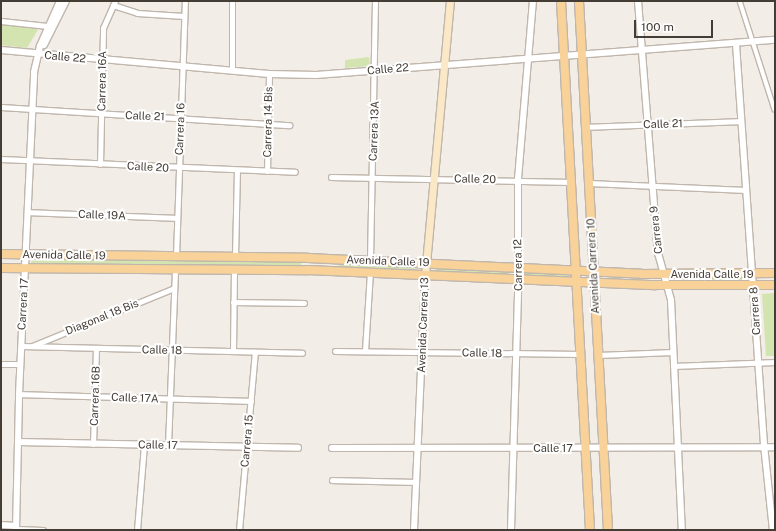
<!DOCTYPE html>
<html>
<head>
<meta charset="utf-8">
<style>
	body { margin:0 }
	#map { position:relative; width:776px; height:531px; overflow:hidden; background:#f2ede6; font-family:"Public Sans",sans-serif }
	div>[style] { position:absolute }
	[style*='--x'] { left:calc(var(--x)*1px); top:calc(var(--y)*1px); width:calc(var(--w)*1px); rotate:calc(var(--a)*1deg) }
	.green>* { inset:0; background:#d3e4b1 }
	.roads { filter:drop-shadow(1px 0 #c0b6ac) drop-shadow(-1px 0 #c0b6ac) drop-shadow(0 1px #c0b6ac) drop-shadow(0 -1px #c0b6ac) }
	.pedestrian>* { height:3.5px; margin:-1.75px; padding:0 1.75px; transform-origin:1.75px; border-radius:1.75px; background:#fff }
	.minor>* { height:5px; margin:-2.5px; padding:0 2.5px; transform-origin:2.5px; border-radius:2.5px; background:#fff }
	.tertiary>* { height:6px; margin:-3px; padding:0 3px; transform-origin:3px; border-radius:3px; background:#fff }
	.secondary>* { height:7px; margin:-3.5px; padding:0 3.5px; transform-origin:3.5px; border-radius:3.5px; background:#fbe8c7 }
	.primary>* { height:8px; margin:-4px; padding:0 4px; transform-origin:4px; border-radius:4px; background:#f8d299 }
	span { translate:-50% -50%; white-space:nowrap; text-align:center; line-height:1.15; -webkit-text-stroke:4px #fff; paint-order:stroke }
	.street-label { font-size:11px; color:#443d36 }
	.frame { position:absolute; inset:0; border:2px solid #443d36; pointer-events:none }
	.scale { position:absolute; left:634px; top:20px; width:79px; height:18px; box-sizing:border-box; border:2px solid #443d36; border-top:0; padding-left:5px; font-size:12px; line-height:14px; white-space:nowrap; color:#443d36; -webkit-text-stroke:3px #fff; paint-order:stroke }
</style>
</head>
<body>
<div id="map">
	<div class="green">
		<div style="clip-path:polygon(1px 25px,39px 28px,27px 48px,1px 45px)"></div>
		<div style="clip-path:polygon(369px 57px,370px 66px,345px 68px,345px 60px)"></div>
		<div style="clip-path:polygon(105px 259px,301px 262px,301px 265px,252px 267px,32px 265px,31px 261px)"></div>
		<div style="clip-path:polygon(339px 263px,414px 266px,414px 271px,339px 267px)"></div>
		<div style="clip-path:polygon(436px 268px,509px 271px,509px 275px,436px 272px)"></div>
		<div style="clip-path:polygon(524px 272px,566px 273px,566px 277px,524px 275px)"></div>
		<div style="clip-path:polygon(745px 278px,745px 282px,677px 283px,677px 279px)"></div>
		<div style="clip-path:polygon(775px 293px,775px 356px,766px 356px,762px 294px)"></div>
	</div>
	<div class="roads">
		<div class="pedestrian">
			<div style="--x:740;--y:1;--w:114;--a:72.2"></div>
		</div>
		<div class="minor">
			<div style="--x:113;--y:5;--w:25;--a:18"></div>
			<div style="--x:137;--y:13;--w:47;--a:3.7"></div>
			<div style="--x:1;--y:21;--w:47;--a:6.1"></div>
			<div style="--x:232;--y:70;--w:69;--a:-90"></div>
			<div style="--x:1;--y:107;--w:289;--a:3.6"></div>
			<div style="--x:585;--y:127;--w:156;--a:-2.2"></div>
			<div style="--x:1;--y:159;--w:294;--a:2.5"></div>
			<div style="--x:100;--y:164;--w:136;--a:-88.7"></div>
			<div style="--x:103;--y:28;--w:30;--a:-66"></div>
			<div style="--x:267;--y:171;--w:97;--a:-88.8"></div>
			<div style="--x:331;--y:177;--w:239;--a:1.2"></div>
			<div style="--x:589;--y:183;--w:157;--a:2.6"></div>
			<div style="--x:27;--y:212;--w:150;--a:2.3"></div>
			<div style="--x:176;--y:256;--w:255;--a:-88"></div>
			<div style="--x:235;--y:257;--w:86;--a:-88.7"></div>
			<div style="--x:370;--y:260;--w:259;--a:-88.9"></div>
			<div style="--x:233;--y:302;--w:71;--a:0.8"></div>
			<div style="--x:21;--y:346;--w:281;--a:1.4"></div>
			<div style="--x:32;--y:346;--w:153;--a:-22.2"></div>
			<div style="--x:233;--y:351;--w:81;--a:-89.3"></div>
			<div style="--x:335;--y:351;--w:245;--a:0.7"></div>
			<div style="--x:365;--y:351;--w:79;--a:-86.4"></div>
			<div style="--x:598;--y:355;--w:75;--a:-2.3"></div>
			<div style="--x:1;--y:364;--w:19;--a:0"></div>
			<div style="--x:673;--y:366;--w:102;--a:-2.2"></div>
			<div style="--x:19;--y:394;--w:232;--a:1.7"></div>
			<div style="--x:93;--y:444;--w:96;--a:-88.2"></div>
			<div style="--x:168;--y:445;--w:175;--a:-87.7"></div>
			<div style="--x:332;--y:480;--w:83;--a:1.4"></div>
			<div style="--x:16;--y:529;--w:27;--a:2"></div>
			<div style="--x:137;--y:530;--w:85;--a:-85.3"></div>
			<div style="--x:239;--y:530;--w:179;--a:-84.9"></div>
		</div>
		<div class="tertiary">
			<div style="--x:638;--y:1;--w:253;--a:85.5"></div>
			<div style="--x:658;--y:253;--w:49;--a:74.5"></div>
			<div style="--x:671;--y:300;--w:230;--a:87.3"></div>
			<div style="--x:736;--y:44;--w:402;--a:86"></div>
			<div style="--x:764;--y:445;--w:85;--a:84"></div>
			<div style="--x:44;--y:45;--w:49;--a:-63.4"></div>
			<div style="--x:1;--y:50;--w:269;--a:5.1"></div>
			<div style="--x:269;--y:74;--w:47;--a:1.2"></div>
			<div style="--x:316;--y:75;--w:460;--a:-4.4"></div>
			<div style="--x:18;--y:442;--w:280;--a:1.2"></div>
			<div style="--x:332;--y:448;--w:443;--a:-0.1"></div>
			<div style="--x:1;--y:525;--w:15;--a:4"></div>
			<div style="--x:16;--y:530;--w:136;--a:-88.7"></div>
			<div style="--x:19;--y:394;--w:322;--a:-87.3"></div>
			<div style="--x:34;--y:72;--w:27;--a:-77"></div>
			<div style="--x:40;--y:46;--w:49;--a:-66"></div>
			<div style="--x:414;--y:530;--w:255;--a:-87.5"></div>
			<div style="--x:511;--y:530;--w:243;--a:-88.3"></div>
			<div style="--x:518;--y:287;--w:108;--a:-90"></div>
			<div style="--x:518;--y:179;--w:179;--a:-85.2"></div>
		</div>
		<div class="secondary">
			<div style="--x:425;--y:275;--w:275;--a:-84.8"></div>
		</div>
		<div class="primary">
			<div style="--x:561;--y:1;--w:530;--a:86.86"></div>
			<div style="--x:579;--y:1;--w:530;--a:86.86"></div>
			<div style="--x:1;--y:254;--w:307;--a:0.7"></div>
			<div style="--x:308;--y:258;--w:334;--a:2.7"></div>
			<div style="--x:642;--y:274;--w:133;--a:-0.4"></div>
			<div style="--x:1;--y:268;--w:307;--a:0.4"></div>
			<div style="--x:308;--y:270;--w:348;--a:2.5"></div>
			<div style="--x:656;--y:285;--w:119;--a:0"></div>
		</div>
	</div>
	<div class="street-label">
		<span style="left:65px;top:57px;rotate:5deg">Calle 22</span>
		<span style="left:388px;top:69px;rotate:-5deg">Calle 22</span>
		<span style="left:102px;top:81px;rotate:-89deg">Carrera 16A</span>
		<span style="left:145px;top:116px;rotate:2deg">Calle 21</span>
		<span style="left:268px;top:122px;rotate:-89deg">Carrera 14 Bis</span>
		<span style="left:663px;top:124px;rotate:-2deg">Calle 21</span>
		<span style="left:180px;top:129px;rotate:-88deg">Carrera 16</span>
		<span style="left:374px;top:131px;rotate:-88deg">Carrera 13A</span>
		<span style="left:148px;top:167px;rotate:3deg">Calle 20</span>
		<span style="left:475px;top:179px;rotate:1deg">Calle 20</span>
		<span style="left:102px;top:215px;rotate:2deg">Calle 19A</span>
		<span style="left:656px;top:230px;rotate:-96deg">Carrera 9</span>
		<span style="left:64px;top:255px;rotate:1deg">Avenida Calle 19</span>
		<span style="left:388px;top:261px;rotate:2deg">Avenida Calle 19</span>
		<span style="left:518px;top:265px;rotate:-91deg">Carrera 12</span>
		<span style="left:593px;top:266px;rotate:-93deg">Avenida Carrera 10</span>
		<span style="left:712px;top:274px">Avenida Calle 19</span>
		<span style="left:23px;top:304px;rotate:-87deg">Carrera 17</span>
		<span style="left:755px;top:311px;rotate:-94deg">Carrera 8</span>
		<span style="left:102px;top:317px;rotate:-22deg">Diagonal 18 Bis</span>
		<span style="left:423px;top:325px;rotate:-88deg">Avenida Carrera 13</span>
		<span style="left:162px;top:350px;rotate:1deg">Calle 18</span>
		<span style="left:482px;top:353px;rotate:1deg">Calle 18</span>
		<span style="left:95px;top:396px;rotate:-88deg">Carrera 16B</span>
		<span style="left:135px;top:398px;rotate:2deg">Calle 17A</span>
		<span style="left:247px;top:441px;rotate:-85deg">Carrera 15</span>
		<span style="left:158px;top:445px;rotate:1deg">Calle 17</span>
		<span style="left:553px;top:448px">Calle 17</span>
	</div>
	<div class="frame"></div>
	<div class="scale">100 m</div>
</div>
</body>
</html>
